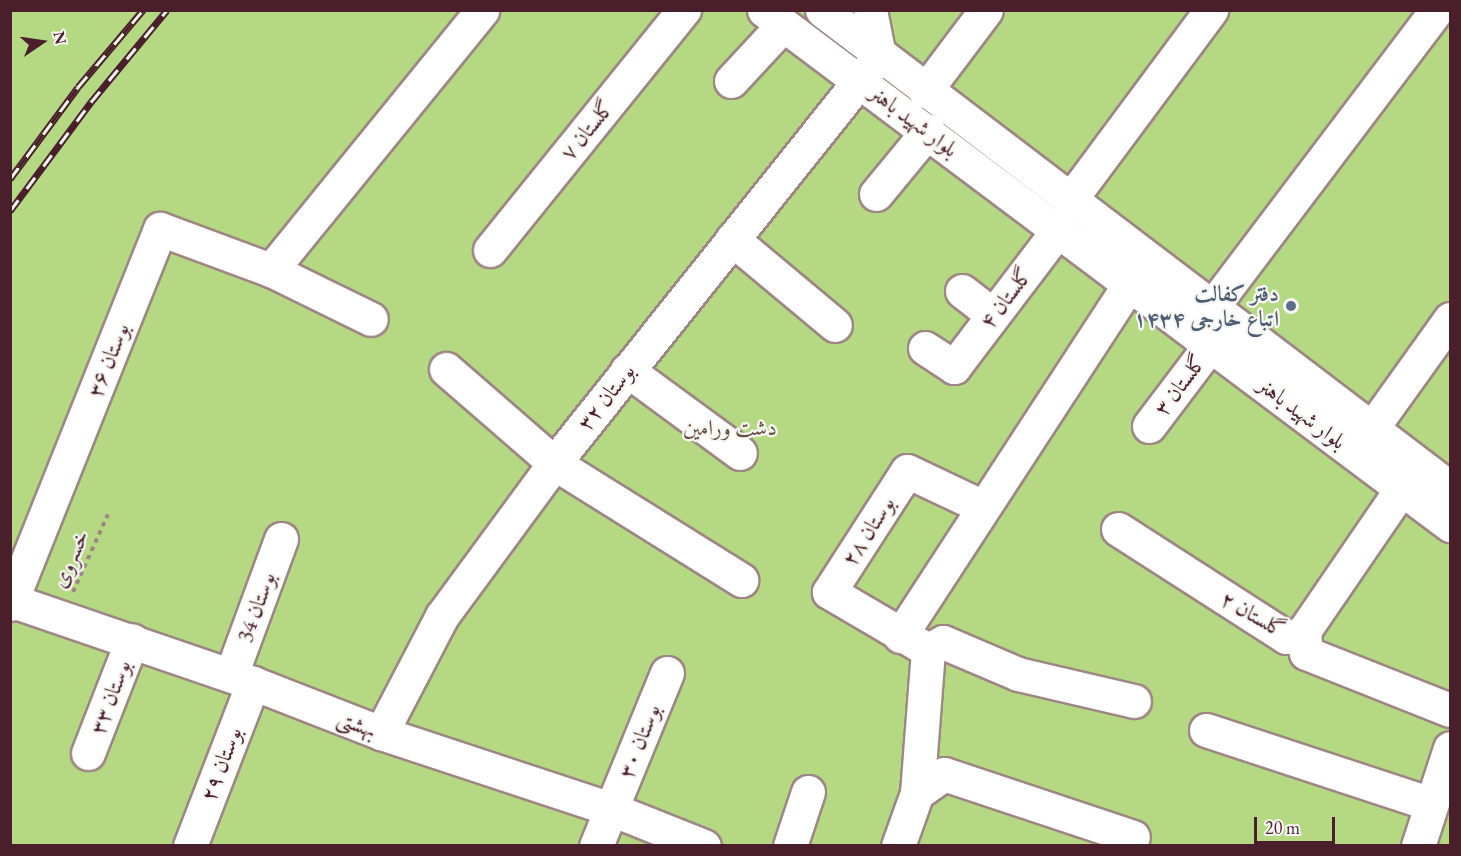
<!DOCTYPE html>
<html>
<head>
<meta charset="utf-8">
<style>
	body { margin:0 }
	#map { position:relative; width:1461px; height:856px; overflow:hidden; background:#f2ecdb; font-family:"EB Garamond",Amiri,serif }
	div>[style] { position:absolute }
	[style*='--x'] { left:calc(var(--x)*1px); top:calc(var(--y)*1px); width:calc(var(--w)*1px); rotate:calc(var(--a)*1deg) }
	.green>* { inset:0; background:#b5d982 }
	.path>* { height:4px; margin-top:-2px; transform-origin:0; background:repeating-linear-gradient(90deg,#9e8683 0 4.5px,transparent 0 9px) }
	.roads { filter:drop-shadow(2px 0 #9e8683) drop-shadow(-2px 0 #9e8683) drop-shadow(0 2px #9e8683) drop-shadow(0 -2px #9e8683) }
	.minor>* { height:33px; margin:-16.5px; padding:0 16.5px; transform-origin:16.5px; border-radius:16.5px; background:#fff }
	.rail>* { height:7px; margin-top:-3.5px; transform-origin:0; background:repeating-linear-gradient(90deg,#f6f6f2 0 14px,#4a1f2b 0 28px); box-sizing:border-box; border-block:2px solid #4a1f2b }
	.dots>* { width:16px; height:16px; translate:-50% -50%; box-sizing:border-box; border:3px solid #f6f6f2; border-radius:50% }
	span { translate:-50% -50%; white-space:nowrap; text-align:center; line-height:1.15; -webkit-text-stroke:4.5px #f6f6f2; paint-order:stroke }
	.street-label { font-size:22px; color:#4a1f2b }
	.service-label { font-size:22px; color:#4e5e75; font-weight:700 }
	.right { translate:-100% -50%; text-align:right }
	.park-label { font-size:22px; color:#654e41 }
	.frame { position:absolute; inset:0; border:12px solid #4a1f2b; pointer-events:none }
	.north { position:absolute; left:12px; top:12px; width:60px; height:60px; -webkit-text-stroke:4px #f6f6f2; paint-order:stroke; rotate:77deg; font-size:16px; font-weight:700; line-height:24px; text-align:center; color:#4a1f2b }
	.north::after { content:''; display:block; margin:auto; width:21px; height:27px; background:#4a1f2b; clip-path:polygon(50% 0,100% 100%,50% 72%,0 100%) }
	.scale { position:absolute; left:1254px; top:817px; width:81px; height:27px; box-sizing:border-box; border:3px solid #4a1f2b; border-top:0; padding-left:8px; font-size:18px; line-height:21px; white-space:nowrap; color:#4a1f2b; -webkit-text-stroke:4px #f6f6f2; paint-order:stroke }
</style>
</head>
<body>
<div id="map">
	<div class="green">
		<div style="clip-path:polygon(11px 11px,1450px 11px,1450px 845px,11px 845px)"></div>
	</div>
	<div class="path">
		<div style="--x:73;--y:592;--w:85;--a:-65.8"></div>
	</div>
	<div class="roads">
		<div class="minor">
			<div style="--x:764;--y:10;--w:858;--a:36.9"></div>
			<div style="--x:822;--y:10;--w:789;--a:37.28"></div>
			<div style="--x:870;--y:10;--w:47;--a:78.9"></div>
			<div style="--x:731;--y:81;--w:76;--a:-47.1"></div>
			<div style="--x:925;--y:91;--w:101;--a:-53"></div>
			<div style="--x:876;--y:194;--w:82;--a:-50.5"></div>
			<div style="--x:1070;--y:200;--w:237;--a:-53.4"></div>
			<div style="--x:732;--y:239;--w:134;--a:39.9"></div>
			<div style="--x:490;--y:250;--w:309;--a:-51.1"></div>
			<div style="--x:271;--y:270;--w:111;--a:26.1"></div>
			<div style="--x:962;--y:291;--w:39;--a:38"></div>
			<div style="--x:1212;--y:307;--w:373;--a:-52.9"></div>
			<div style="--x:925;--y:348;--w:35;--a:33"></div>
			<div style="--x:954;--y:367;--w:172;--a:-52.8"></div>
			<div style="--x:446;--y:369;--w:143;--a:41"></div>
			<div style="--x:554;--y:463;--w:221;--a:32"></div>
			<div style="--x:627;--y:370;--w:140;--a:36.3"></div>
			<div style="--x:1149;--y:426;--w:103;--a:-52.9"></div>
			<div style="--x:1372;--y:428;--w:134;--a:-54.4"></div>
			<div style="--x:1118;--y:529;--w:200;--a:32.7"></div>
			<div style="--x:1286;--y:637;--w:10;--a:-6"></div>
			<div style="--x:1296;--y:636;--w:9;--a:-32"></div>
			<div style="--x:1304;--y:631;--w:173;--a:-55.6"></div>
			<div style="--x:10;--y:600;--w:257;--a:18.9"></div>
			<div style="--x:253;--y:683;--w:137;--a:21.3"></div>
			<div style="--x:381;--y:733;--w:242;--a:18.3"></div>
			<div style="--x:611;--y:809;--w:100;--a:21.7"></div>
			<div style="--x:10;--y:604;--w:404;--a:-68.2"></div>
			<div style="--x:160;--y:229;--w:118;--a:20.3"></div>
			<div style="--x:271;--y:270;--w:335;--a:-50.9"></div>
			<div style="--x:1304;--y:631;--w:22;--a:85"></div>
			<div style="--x:1306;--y:653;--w:155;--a:21.6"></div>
			<div style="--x:900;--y:636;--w:421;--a:-56.9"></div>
			<div style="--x:928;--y:650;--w:115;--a:-149.6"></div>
			<div style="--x:829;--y:592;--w:144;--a:-57.2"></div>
			<div style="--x:907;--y:471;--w:84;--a:25.3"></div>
			<div style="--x:928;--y:650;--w:17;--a:-28"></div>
			<div style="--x:943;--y:642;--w:82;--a:23.1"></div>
			<div style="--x:1018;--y:674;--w:119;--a:13.1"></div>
			<div style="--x:231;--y:675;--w:145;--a:-69.8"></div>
			<div style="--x:1206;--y:730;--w:237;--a:18.2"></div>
			<div style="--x:381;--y:733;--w:132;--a:-62.5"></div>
			<div style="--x:442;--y:616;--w:197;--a:-53.7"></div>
			<div style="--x:559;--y:457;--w:513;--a:-51.41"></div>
			<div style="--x:88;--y:753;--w:121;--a:-68.7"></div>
			<div style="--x:917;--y:793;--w:33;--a:-35"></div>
			<div style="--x:944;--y:774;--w:199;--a:18.4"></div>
			<div style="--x:190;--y:846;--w:175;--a:-68.9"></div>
			<div style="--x:596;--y:846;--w:187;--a:-67.7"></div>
			<div style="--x:790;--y:846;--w:57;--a:-71.6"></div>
			<div style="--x:898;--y:846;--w:56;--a:-70.3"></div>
			<div style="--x:917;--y:793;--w:143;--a:-85.6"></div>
			<div style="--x:1418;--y:846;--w:103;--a:-71.9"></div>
		</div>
	</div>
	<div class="rail">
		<div style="--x:10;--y:179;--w:114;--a:-53.5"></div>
		<div style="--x:78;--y:87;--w:101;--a:-49.8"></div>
		<div style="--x:10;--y:211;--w:136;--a:-53.4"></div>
		<div style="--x:91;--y:102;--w:119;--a:-50.4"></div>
	</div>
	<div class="dots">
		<div style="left:1291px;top:306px;background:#5c6f8a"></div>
	</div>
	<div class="street-label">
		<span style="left:914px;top:121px;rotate:37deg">بلوار شهید باهنر</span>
		<span style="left:587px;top:130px;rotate:-51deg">گلستان ۷</span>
		<span style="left:1006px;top:298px;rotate:-53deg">گلستان ۴</span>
		<span style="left:108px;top:360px;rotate:-68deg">بوستان ۳۶</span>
		<span style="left:1180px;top:385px;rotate:-53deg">گلستان ۳</span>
		<span style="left:606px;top:397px;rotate:-52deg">بوستان ۳۲</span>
		<span style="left:1302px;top:413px;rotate:37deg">بلوار شهید باهنر</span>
		<span style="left:868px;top:531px;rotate:-57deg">بوستان ۲۸</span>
		<span style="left:70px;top:559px;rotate:-66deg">خسروی</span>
		<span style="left:256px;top:607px;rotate:-70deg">بوستان 34</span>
		<span style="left:1253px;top:614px;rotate:30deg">گلستان ۲</span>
		<span style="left:110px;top:697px;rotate:-69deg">بوستان ۳۳</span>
		<span style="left:357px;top:724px;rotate:21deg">بهشتی</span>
		<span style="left:639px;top:741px;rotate:-68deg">بوستان ۳۰</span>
		<span style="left:221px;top:764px;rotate:-69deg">بوستان ۲۹</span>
	</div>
	<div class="service-label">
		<span class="right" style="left:1279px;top:306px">دفتر کفالت<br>اتباع خارجی ۱۴۳۴</span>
	</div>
	<div class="park-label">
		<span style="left:730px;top:428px">دشت ورامین</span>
	</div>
	<div class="frame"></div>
	<div class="north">N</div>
	<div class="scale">20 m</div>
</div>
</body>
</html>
